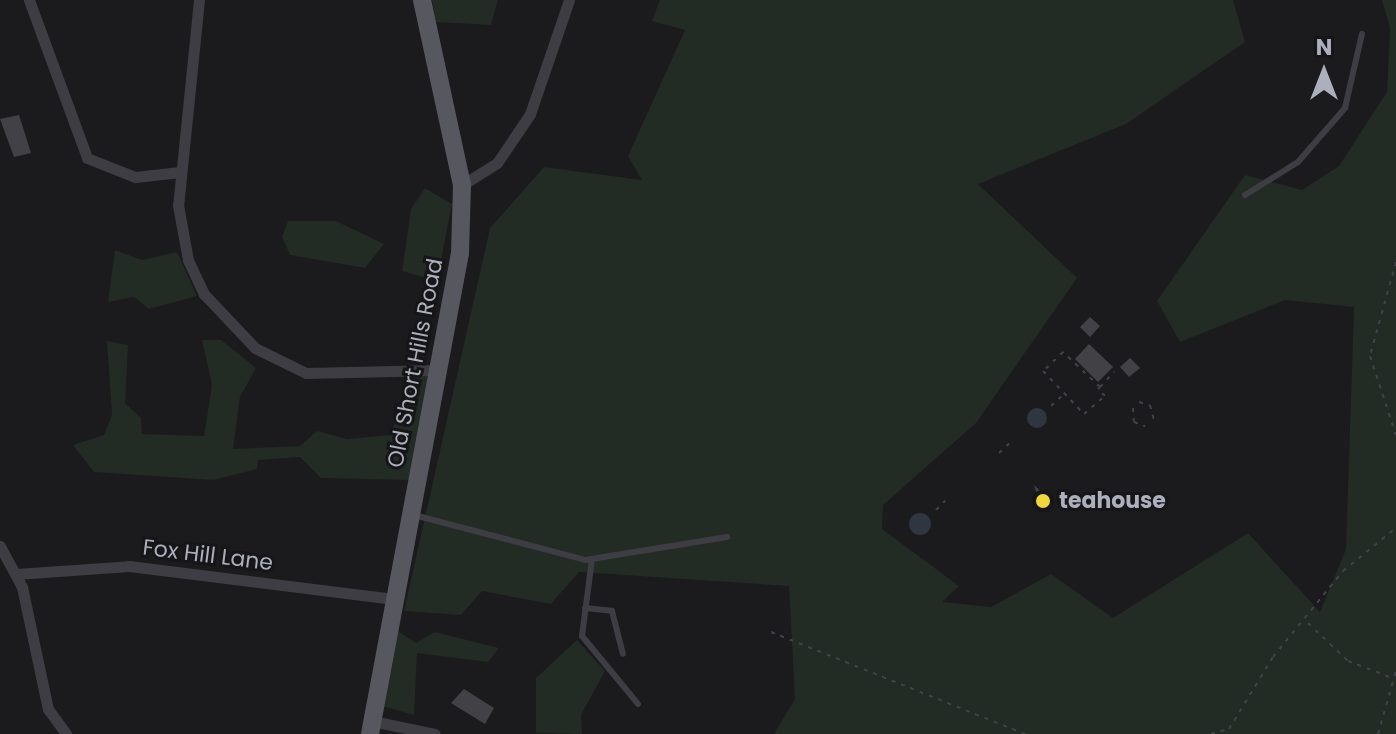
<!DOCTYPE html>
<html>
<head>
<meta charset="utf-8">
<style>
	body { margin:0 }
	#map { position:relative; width:1396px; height:734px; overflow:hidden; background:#1b1a1c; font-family:Poppins,sans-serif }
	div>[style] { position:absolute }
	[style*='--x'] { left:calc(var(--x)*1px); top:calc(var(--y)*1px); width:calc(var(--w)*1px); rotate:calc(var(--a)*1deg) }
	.green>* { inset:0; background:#222b24 }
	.water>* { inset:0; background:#303641 }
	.round { border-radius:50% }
	.building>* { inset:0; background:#424246 }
	.path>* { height:2px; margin-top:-1px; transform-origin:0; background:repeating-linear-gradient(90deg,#414248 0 4px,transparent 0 10px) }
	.service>* { height:6px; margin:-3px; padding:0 3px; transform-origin:3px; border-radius:3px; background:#3d3d43 }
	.minor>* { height:11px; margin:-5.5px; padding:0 5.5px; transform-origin:5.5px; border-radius:5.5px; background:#3d3d43 }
	.primary>* { height:18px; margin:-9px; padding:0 9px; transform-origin:9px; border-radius:9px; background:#575760 }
	.dots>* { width:22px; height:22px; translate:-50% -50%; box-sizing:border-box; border:4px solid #161517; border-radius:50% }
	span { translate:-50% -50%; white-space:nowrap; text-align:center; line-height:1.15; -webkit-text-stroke:6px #161517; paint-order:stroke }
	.street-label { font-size:22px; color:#adafbc }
	.poi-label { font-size:22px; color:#adafbc; font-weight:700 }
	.left { translate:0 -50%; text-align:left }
	.north { position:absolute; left:1284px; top:32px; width:80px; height:80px; -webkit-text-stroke:6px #161517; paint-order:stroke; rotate:0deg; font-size:22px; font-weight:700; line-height:32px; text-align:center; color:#adafbc }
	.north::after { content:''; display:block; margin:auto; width:28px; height:36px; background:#adafbc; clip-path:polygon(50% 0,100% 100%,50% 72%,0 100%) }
</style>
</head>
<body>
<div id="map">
	<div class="green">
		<div style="clip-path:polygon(432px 0,498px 0,491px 25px,436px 22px)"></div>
		<div style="clip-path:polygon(660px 0,1233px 0,1245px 42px,1126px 124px,978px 184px,1077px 278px,976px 423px,883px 505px,882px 529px,959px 586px,942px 602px,991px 607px,1051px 574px,1113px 618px,1248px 533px,1320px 612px,1346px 549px,1354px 307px,1285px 300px,1180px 342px,1157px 301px,1245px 175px,1302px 190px,1339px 166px,1387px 92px,1390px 28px,1382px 0,1396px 0,1396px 734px,774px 734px,795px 699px,789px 586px,579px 572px,551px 604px,482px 591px,461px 615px,404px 611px,490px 228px,544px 167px,642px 180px,628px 156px,685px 30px,652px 21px)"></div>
		<div style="clip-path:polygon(425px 188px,452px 204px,437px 281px,402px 271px,411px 209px)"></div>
		<div style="clip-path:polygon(288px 221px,336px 221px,384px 244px,365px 268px,290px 255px,282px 237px)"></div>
		<div style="clip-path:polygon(115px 250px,142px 260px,177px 252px,197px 296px,149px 309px,134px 297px,108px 302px)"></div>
		<div style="clip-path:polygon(202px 340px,221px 340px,256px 368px,240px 397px,233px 449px,300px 446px,317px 431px,347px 439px,390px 435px,412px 377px,433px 376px,409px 480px,321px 478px,300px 457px,258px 460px,257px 469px,213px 480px,94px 472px,73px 445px,104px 435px,112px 415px,107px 341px,128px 345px,125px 403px,141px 418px,142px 434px,204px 436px,212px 385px)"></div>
		<div style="clip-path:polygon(395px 629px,416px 643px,435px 632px,499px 648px,488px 662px,417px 653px,414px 715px,382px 706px)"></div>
		<div style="clip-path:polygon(577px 640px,605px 671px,581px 715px,582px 734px,536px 733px,536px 678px)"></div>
	</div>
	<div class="water">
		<div class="round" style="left:1027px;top:408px;width:20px;height:20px"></div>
		<div class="round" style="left:909px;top:513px;width:22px;height:22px"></div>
	</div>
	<div class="building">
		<div style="clip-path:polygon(19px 115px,31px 153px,14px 157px,0 119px)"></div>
		<div style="clip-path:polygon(1090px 317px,1100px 326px,1090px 337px,1080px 327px)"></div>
		<div style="clip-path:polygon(1089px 344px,1113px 367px,1098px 382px,1075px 359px)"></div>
		<div style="clip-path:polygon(1130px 358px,1140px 368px,1129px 377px,1120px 367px)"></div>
		<div style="clip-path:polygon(1034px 485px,1048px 498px,1048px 507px,1040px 504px)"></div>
		<div style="clip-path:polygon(464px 689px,494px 708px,485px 724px,451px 703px)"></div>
	</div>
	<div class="path">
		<div style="--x:1396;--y:262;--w:98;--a:105.5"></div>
		<div style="--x:1370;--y:356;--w:83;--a:71.8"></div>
		<div style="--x:1100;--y:387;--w:51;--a:-136.6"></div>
		<div style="--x:1063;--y:352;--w:28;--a:136"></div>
		<div style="--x:1043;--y:371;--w:59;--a:46.4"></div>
		<div style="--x:1084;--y:414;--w:28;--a:-41"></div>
		<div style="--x:1105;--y:396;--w:10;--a:-135"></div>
		<div style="--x:1098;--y:389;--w:3;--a:-45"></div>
		<div style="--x:1100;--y:387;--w:21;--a:-47"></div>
		<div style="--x:1139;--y:402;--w:11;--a:15"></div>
		<div style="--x:1150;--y:405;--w:16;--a:75"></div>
		<div style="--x:1051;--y:406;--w:19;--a:-43"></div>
		<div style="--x:1133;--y:408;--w:14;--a:86"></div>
		<div style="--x:1134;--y:422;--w:12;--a:20"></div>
		<div style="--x:999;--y:453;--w:16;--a:-43"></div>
		<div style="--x:936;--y:510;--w:13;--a:-45"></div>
		<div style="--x:1308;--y:623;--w:55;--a:43.5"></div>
		<div style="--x:1348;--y:661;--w:47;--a:21.1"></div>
		<div style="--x:771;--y:632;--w:274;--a:21.9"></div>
		<div style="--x:1211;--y:734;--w:19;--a:-16"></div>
		<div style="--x:1229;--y:729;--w:84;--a:-58.6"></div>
		<div style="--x:1273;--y:657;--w:111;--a:-50.9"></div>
		<div style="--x:1343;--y:571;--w:68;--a:-39.1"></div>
		<div style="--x:1378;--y:734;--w:66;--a:-74.1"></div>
	</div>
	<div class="service">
		<div style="--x:1245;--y:195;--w:62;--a:-31.9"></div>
		<div style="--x:1298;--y:162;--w:72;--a:-49"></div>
		<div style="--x:1345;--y:108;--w:76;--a:-77.1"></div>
		<div style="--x:414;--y:515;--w:177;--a:14.7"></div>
		<div style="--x:585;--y:560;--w:144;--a:-9.2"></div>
		<div style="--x:592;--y:559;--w:78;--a:97.4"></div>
		<div style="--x:582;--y:636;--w:88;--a:50.5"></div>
		<div style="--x:585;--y:608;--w:27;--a:6"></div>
		<div style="--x:612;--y:611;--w:44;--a:75.7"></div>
	</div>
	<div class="minor">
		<div style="--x:29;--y:0;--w:168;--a:69.8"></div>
		<div style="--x:87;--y:158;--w:52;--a:21.6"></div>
		<div style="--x:135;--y:177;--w:45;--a:-6.3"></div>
		<div style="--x:199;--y:0;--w:206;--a:95.8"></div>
		<div style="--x:178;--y:205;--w:56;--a:79.7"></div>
		<div style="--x:188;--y:260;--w:38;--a:65"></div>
		<div style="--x:204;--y:294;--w:74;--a:46.6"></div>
		<div style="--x:255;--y:348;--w:57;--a:26.1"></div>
		<div style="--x:306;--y:373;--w:132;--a:-1.3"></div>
		<div style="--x:462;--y:185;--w:41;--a:-32.2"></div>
		<div style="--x:497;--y:163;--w:59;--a:-56"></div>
		<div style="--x:530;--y:114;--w:120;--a:-71.1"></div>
		<div style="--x:0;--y:546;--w:47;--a:61.8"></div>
		<div style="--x:22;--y:587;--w:125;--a:78"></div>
		<div style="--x:48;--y:709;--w:31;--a:54"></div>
		<div style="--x:16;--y:574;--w:113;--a:-4"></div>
		<div style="--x:129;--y:566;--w:267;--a:7.1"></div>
		<div style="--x:372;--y:721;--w:64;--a:11.7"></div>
	</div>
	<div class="primary">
		<div style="--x:370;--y:734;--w:489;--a:-79.4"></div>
		<div style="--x:460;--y:253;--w:68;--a:-88.3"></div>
		<div style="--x:462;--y:185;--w:189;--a:-102.2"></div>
	</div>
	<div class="dots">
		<div style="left:1043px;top:501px;background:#f0d63f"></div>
	</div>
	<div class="street-label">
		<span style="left:415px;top:363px;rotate:-79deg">Old Short Hills Road</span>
		<span style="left:208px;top:555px;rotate:7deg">Fox Hill Lane</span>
	</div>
	<div class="poi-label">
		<span class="left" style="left:1059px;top:501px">teahouse</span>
	</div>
	<div class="north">N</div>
</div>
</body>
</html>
